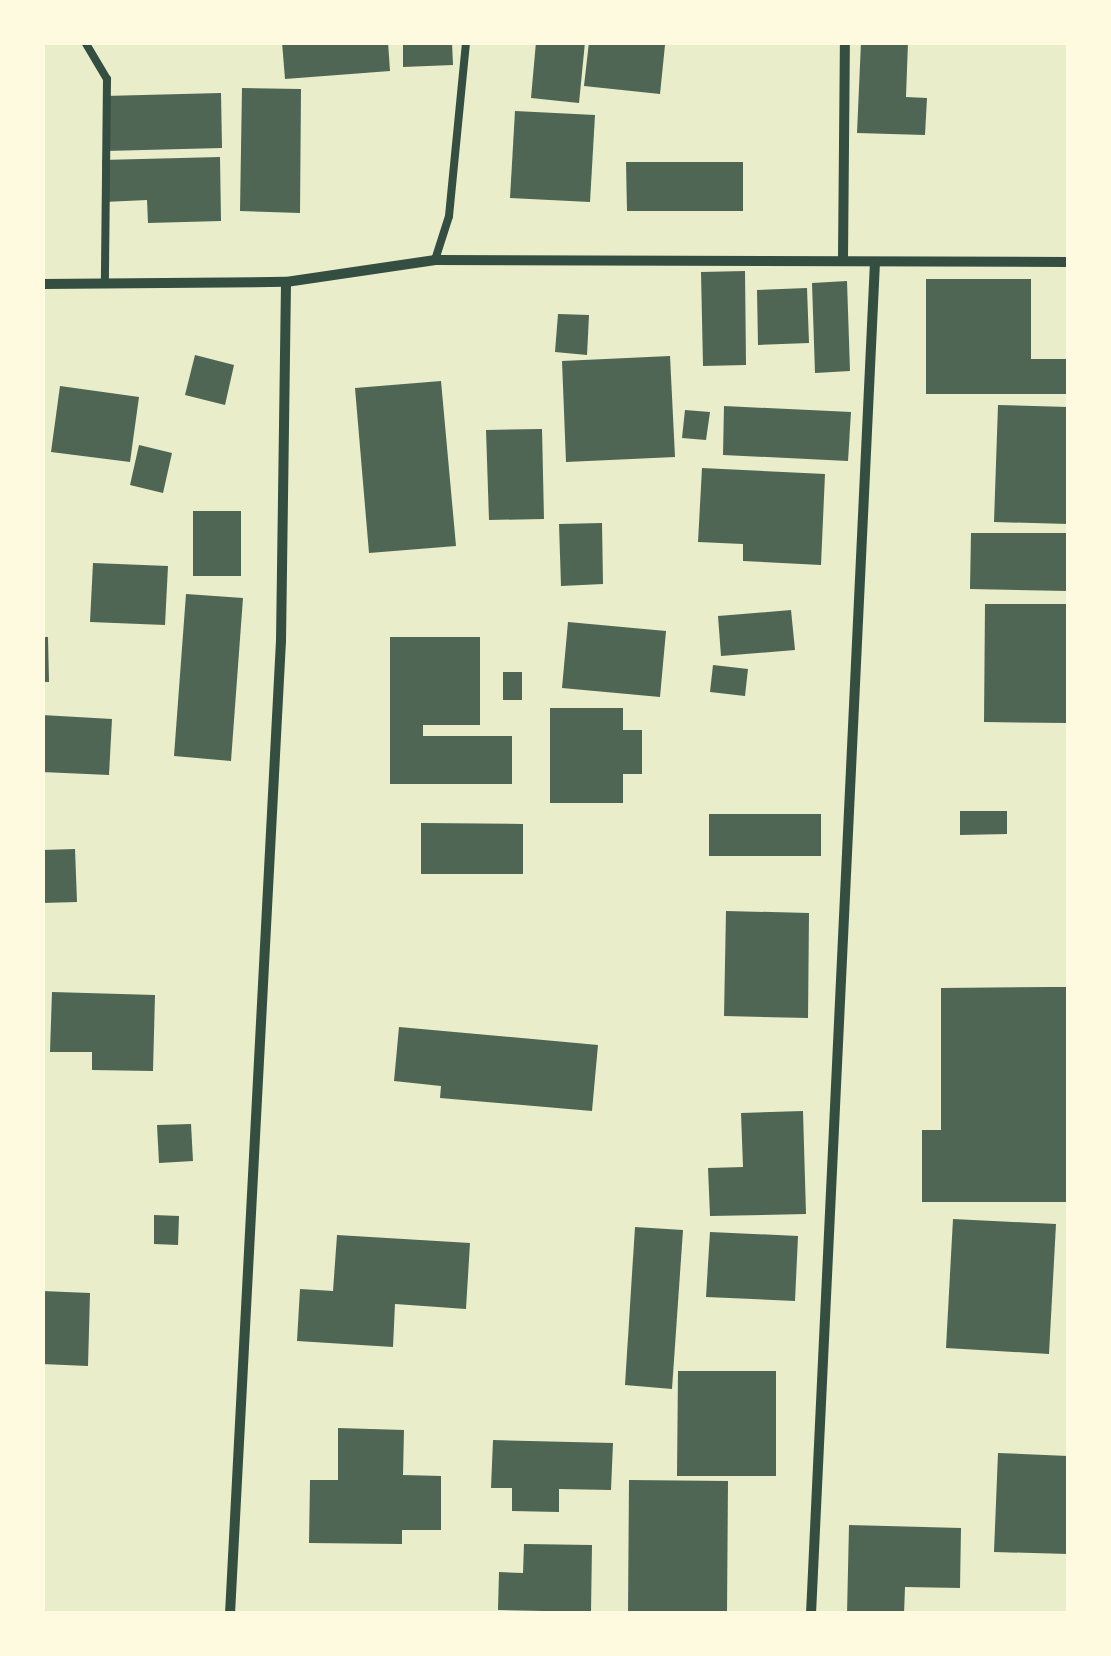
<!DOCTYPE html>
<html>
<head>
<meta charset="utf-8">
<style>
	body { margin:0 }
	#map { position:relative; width:1111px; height:1656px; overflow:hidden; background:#e9edc9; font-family:"Roboto Condensed",sans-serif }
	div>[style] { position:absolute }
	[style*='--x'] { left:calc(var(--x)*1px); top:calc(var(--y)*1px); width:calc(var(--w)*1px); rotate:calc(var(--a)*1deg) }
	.building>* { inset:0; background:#4f6655 }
	.service>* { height:8px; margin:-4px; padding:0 4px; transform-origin:4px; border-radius:4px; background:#344e41 }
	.minor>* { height:10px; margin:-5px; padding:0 5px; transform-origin:5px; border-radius:5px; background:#344e41 }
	span { translate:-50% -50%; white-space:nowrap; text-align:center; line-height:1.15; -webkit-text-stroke:10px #fefae0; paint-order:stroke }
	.frame { position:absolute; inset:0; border:45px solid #fefae0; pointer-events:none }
</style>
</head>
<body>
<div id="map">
	<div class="building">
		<div style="clip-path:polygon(282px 42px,388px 42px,390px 71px,285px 79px)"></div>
		<div style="clip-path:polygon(403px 42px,452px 42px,453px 65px,403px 67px)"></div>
		<div style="clip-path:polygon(536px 42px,585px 42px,579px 103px,531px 98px)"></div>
		<div style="clip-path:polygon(589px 42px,665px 45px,660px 94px,584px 86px)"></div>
		<div style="clip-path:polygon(861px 42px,908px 42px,906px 97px,927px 98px,925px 135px,857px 133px)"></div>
		<div style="clip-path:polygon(242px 88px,301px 89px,300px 213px,240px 211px)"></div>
		<div style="clip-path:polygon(221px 93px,222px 148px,105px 151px,104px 96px)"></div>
		<div style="clip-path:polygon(515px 111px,595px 115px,590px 202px,510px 198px)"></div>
		<div style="clip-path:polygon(220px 157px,221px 221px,148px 223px,147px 200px,104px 202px,102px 160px)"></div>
		<div style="clip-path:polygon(626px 162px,743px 162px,743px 211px,627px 211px)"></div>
		<div style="clip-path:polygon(745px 271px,746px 365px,703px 366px,701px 272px)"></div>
		<div style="clip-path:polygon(926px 279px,1031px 279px,1031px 359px,1068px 359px,1068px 394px,926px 394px)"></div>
		<div style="clip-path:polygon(847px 281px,850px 371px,815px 373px,812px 283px)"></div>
		<div style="clip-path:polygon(807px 288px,809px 343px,758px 345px,757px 290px)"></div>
		<div style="clip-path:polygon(558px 314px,589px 315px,587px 355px,555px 352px)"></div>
		<div style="clip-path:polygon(195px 355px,234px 365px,225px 405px,185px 395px)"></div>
		<div style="clip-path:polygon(670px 356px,675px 457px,566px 462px,562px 361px)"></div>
		<div style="clip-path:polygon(441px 381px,456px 546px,369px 553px,355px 388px)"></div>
		<div style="clip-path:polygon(60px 386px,139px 397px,130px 462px,51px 452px)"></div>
		<div style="clip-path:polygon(998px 405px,1068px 407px,1068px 524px,994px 522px)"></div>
		<div style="clip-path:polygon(724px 406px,851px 412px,848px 461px,723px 455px)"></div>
		<div style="clip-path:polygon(685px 410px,710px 412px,706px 440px,682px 438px)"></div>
		<div style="clip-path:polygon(542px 429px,544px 519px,489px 520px,486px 430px)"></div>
		<div style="clip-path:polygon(139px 445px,172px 453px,163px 493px,130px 485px)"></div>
		<div style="clip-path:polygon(702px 468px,825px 474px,821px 565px,743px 561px,743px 544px,698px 542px)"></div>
		<div style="clip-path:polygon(193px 511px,241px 511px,241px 576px,193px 576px)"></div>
		<div style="clip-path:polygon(602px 523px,603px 584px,561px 586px,559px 524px)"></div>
		<div style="clip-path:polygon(971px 533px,1068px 533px,1068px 591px,970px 589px)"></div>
		<div style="clip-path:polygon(93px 563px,168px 566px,165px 625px,90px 622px)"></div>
		<div style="clip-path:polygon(186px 594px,243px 598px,231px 761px,174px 756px)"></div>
		<div style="clip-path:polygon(985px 604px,1068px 604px,1068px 723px,984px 722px)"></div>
		<div style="clip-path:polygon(791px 610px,795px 650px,721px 656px,718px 616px)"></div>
		<div style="clip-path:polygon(568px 622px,666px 631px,660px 697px,562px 688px)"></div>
		<div style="clip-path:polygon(42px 637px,48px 637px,49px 682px,42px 682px)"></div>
		<div style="clip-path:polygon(390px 637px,480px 637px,480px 725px,423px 725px,423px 736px,512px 736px,512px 784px,390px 784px)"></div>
		<div style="clip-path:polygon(713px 665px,748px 669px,745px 696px,710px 692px)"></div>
		<div style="clip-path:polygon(503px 672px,522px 672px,522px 700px,503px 700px)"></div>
		<div style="clip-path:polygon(550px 708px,623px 708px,623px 730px,642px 730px,642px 774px,623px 774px,623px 803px,550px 803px)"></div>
		<div style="clip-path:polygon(42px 715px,112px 719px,109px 775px,42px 772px)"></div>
		<div style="clip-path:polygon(960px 811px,1007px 811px,1007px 834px,960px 835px)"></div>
		<div style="clip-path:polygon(709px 814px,821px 814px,821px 856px,709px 856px)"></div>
		<div style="clip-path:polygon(421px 823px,523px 824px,523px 874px,421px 874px)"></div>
		<div style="clip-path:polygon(75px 849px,77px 902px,42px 903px,42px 850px)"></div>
		<div style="clip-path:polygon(726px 911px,809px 913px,808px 1018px,724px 1016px)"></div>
		<div style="clip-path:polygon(1052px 987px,1068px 987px,1068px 1202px,922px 1202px,922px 1130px,941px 1130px,941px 988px)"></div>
		<div style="clip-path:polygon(52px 992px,155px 995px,153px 1071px,92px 1070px,92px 1052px,50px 1052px)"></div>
		<div style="clip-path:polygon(399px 1027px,598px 1045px,592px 1111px,440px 1098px,441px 1086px,394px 1081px)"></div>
		<div style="clip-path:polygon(803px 1111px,806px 1214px,710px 1216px,708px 1168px,743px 1167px,741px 1113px)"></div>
		<div style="clip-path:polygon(191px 1124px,193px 1161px,159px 1163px,157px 1125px)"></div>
		<div style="clip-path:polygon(154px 1215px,179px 1216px,178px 1245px,154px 1244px)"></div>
		<div style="clip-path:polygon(953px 1219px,1056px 1224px,1049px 1354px,946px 1348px)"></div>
		<div style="clip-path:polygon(635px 1227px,683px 1230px,672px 1389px,625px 1385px)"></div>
		<div style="clip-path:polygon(710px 1232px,798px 1236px,795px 1301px,706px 1297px)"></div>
		<div style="clip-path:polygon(337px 1235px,470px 1243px,466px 1309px,395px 1304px,393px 1347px,297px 1341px,300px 1289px,333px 1291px)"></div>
		<div style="clip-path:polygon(42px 1291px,90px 1293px,88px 1366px,42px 1364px)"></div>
		<div style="clip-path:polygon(678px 1371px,776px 1371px,776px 1476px,677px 1476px)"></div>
		<div style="clip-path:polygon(338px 1428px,404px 1430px,403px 1475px,441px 1476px,441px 1530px,402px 1530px,402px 1544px,309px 1543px,310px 1480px,338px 1480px)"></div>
		<div style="clip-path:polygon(493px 1440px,613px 1443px,611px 1490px,559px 1489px,559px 1512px,512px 1511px,512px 1488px,491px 1488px)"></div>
		<div style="clip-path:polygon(998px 1453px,1068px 1456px,1068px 1554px,994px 1552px)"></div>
		<div style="clip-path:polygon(629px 1480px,728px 1481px,727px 1614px,628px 1614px)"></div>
		<div style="clip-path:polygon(849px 1525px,961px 1528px,960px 1588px,905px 1587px,904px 1614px,847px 1614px)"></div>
		<div style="clip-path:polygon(524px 1544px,592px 1545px,591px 1612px,498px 1610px,499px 1572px,523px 1573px)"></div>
	</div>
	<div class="service">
		<div style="--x:85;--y:42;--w:43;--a:59.3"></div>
		<div style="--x:107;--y:79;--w:204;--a:90.6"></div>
		<div style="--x:435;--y:260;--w:46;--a:-72.3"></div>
		<div style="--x:449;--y:216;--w:175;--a:-84.4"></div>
	</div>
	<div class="minor">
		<div style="--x:843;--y:259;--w:217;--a:-89.5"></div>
		<div style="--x:42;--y:284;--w:244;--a:-0.5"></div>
		<div style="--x:286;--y:282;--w:151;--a:-8.4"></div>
		<div style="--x:435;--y:260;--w:633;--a:0.18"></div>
		<div style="--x:230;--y:1614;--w:974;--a:-87"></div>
		<div style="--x:281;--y:641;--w:359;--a:-89.2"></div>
		<div style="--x:811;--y:1614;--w:1352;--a:-87.29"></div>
	</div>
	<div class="frame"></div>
</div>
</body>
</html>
